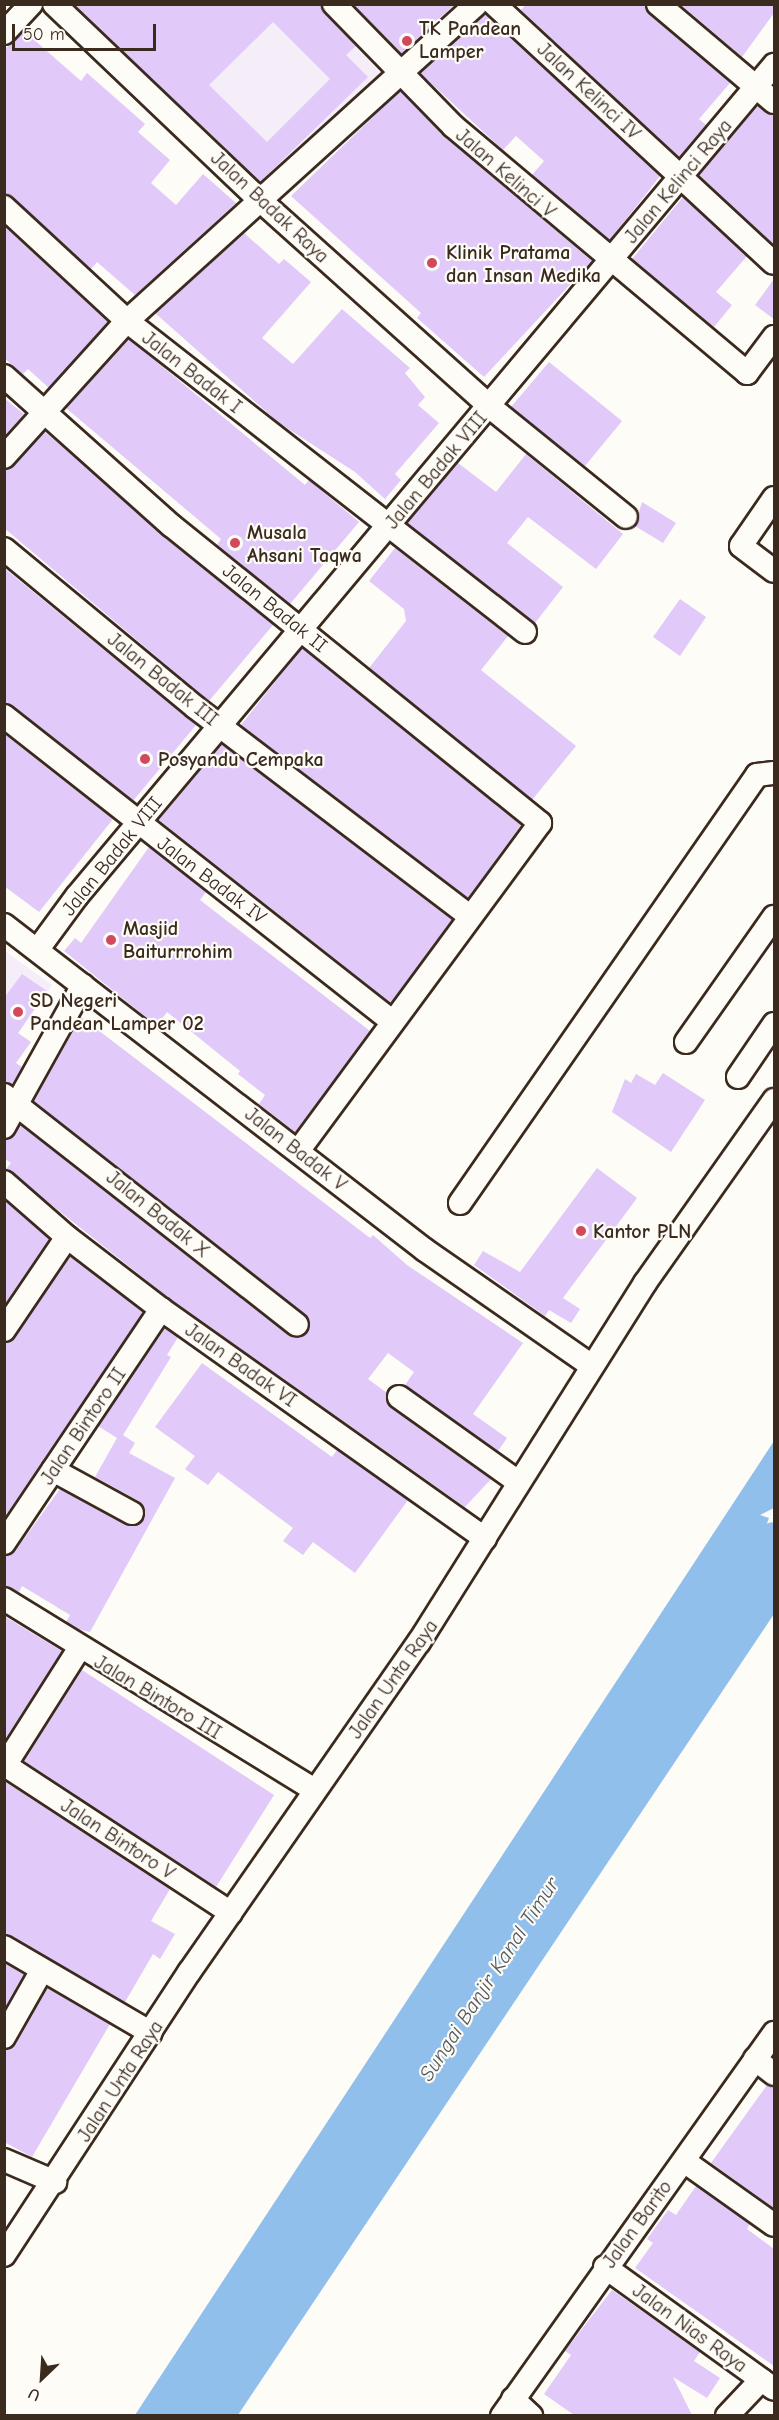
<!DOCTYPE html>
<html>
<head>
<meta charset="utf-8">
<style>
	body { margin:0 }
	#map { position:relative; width:779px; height:2420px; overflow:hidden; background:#fdfcf7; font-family:"Comic Neue",sans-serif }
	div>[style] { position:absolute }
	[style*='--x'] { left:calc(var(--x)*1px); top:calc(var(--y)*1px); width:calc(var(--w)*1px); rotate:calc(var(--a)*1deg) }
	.built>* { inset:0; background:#f5edf8 }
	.water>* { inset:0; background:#91bfeb }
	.river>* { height:34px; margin:-17px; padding:0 17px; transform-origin:17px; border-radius:17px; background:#91bfeb }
	.building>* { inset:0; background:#e1c9f9 }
	.roads { filter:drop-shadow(2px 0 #3b2a1e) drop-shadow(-2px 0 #3b2a1e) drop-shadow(0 2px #3b2a1e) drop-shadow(0 -2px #3b2a1e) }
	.minor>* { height:22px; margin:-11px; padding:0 11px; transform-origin:11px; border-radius:11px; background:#fdfcf7 }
	.dots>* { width:16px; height:16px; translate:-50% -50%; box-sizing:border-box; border:3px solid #fdfcf7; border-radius:50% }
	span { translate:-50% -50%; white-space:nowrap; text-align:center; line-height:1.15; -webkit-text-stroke:4.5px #fdfcf7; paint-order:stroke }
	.poi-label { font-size:20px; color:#3b2a1e; font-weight:700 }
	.left { translate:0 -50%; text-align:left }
	.street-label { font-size:20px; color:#3b2a1e }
	.water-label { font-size:21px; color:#55575c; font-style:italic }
	.frame { position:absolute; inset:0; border:6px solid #3b2a1e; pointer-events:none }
	.north { position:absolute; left:12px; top:2348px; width:60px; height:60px; -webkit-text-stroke:4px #fdfcf7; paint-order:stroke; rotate:205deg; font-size:16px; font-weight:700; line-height:24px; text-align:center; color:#3b2a1e }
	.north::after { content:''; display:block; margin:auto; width:21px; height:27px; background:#3b2a1e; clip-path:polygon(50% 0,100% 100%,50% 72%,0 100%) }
	.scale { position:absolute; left:12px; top:24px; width:144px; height:27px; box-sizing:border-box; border:3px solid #3b2a1e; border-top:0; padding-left:8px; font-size:18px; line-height:21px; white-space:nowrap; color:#3b2a1e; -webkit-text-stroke:4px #fdfcf7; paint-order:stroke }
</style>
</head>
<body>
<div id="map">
	<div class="built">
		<div style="clip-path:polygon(252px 5px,316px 5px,381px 74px,257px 191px,159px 96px)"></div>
		<div style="clip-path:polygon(5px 951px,52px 985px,5px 1052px)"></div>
	</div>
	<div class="water">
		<div style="clip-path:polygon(774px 1441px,774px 1508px,760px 1515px,769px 1518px,750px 1569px,774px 1540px,774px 1614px,238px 2415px,135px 2415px)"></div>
	</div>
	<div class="river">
		<div style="--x:743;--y:1587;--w:57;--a:-57.1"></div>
	</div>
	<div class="building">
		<div style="clip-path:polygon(evenodd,74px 4px,321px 4px,356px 46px,346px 55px,368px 77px,260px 182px,74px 4px,273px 22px,330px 79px,267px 142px,209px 85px,273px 22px)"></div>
		<div style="clip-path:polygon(353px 4px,455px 4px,401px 54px)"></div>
		<div style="clip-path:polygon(526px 4px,645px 4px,649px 14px,730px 83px,699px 119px,706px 125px,679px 157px,521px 10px)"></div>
		<div style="clip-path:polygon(680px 4px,774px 4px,774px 13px,742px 57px)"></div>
		<div style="clip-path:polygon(485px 14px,660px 176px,610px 240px,532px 175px,544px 161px,516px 136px,503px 150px,420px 73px)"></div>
		<div style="clip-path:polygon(24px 31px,81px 81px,87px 73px,145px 124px,138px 132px,170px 160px,151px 183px,176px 205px,203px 174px,236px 203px,135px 295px,97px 262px,91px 269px,4px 194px,4px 50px)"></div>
		<div style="clip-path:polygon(400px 91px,444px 136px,592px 261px,484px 377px,417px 318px,421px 313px,291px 196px)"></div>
		<div style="clip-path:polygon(757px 106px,774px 115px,774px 245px,699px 175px)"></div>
		<div style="clip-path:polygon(683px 197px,747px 256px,716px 292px,732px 305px,714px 327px,632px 259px)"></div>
		<div style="clip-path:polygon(4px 226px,108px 322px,49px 388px,28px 369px,23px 374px,4px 358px)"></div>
		<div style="clip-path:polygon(244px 233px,279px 264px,284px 259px,311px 282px,262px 338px,293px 364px,342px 309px,410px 368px,405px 373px,425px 397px,418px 405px,439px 423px,395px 474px,401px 480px,385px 499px,355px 472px,279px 423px,155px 313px)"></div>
		<div style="clip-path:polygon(774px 279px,774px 319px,755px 305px)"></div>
		<div style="clip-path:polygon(129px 339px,305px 485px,309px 480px,359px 522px,290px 604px,217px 545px,221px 539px,66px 408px)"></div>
		<div style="clip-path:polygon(549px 362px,622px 421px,585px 466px,511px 407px)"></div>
		<div style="clip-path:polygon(4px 398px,24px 414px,4px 436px)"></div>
		<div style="clip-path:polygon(45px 432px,273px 625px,209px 701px,4px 528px,4px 470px)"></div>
		<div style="clip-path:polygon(526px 454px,623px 534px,596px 569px,528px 517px,507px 543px,563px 587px,535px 623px,407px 523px,458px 463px,496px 492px)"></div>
		<div style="clip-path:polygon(642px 502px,676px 523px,663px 543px,635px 526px)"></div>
		<div style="clip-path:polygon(395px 548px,508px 636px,481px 670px,576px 746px,532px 800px,369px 668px,406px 621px,404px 609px,369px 581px)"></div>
		<div style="clip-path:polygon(4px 568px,196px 725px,133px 801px,4px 703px)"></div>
		<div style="clip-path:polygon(680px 599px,706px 617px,680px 656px,653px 637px)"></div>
		<div style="clip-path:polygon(302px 648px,521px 825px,468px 898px,241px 725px)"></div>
		<div style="clip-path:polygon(4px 734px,113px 819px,39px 912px,4px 886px)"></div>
		<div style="clip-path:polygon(222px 744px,452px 920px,391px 1003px,159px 820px)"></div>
		<div style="clip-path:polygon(149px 847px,206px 892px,200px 900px,370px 1031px,295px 1132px,259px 1104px,265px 1095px,238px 1074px,240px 1071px,167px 1012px,157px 1026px,64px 951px,75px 938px,81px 943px)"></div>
		<div style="clip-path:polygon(22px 974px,47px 991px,18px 1033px,31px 1042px,16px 1063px,22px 1067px,12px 1084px,4px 1082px,4px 998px)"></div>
		<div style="clip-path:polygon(81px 1017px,370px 1238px,373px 1235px,407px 1265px,523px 1343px,473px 1414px,507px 1438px,498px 1451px,405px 1385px,414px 1372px,388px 1353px,368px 1379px,387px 1393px,391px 1408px,491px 1479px,465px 1507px,169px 1298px,6px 1169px,11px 1163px,4px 1158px,4px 1140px,21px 1125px,289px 1336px,301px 1338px,308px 1333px,305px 1314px,34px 1101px)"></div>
		<div style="clip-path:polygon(663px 1073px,705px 1100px,671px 1152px,612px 1112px,625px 1079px,631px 1083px,636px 1074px,655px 1085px)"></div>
		<div style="clip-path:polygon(597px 1168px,637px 1198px,563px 1298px,580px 1309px,571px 1323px,549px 1310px,545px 1316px,474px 1265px,483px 1251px,520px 1272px)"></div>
		<div style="clip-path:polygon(4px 1200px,49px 1239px,4px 1305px)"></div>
		<div style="clip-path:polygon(70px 1256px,143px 1312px,4px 1518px,4px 1343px,15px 1338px)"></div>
		<div style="clip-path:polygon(165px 1328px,178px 1337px,167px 1355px,171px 1357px,123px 1435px,135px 1443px,129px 1453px,175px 1478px,90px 1632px,78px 1629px,66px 1622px,70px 1615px,37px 1595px,22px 1586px,19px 1592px,4px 1586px,4px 1556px,15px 1551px,60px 1489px,126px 1525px,144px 1520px,145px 1512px,139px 1501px,95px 1477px,117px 1438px,98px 1426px)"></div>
		<div style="clip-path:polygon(202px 1363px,332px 1457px,337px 1450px,408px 1500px,355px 1573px,313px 1542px,303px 1555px,283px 1541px,293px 1528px,218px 1472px,208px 1485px,185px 1469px,195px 1456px,155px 1427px)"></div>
		<div style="clip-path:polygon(4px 1616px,62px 1651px,4px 1741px)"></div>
		<div style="clip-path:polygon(82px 1670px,274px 1795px,216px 1887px,24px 1761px)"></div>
		<div style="clip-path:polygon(4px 1781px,170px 1889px,151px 1921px,175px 1934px,160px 1959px,153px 1954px,125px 2002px,4px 1934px)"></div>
		<div style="clip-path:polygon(4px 1963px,24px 1974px,4px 2009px)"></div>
		<div style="clip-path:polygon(47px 1988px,110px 2024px,32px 2157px,4px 2142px,4px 2050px,16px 2044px)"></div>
		<div style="clip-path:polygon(767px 2085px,774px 2087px,774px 2208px,711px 2163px)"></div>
		<div style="clip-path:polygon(696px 2186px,750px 2224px,747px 2229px,774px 2249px,774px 2366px,635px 2268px,653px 2243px,647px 2239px,668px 2210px,676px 2215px)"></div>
		<div style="clip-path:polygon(612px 2290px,700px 2352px,694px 2361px,720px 2378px,707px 2398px,673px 2377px,692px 2415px,574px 2415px,544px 2394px,571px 2355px,565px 2351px)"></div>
	</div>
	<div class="roads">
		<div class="minor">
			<div style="--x:54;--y:4;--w:287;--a:43.6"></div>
			<div style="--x:262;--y:202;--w:305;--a:41.9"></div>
			<div style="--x:489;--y:406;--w:176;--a:39"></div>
			<div style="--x:334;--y:4;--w:170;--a:45.7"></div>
			<div style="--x:453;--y:126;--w:384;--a:40"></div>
			<div style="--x:747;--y:373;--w:45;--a:-53.1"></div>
			<div style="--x:494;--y:4;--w:381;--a:42.8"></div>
			<div style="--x:658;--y:4;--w:152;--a:40.2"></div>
			<div style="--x:4;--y:33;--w:40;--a:-47"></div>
			<div style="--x:4;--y:207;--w:168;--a:42.8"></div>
			<div style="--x:127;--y:321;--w:505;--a:38"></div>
			<div style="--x:4;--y:376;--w:225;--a:41.8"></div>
			<div style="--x:172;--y:526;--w:473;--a:38.9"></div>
			<div style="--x:540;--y:823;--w:406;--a:126.4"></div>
			<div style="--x:4;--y:457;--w:183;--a:-47.9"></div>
			<div style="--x:127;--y:321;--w:471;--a:-42.2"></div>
			<div style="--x:774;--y:498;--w:58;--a:124.5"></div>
			<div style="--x:741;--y:546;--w:41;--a:37.1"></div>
			<div style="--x:4;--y:549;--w:248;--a:39.6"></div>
			<div style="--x:195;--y:707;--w:343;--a:37.3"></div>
			<div style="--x:4;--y:716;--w:494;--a:38.2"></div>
			<div style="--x:4;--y:925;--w:532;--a:37.67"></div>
			<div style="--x:425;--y:1250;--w:203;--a:34.8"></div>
			<div style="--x:38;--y:949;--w:66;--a:-53.7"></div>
			<div style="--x:77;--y:896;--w:1085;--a:-50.01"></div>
			<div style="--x:686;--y:1042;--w:153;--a:-54.9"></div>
			<div style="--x:738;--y:1077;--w:64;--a:-55.8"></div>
			<div style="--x:4;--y:1095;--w:372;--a:38.1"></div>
			<div style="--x:4;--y:1127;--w:162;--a:-60.9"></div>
			<div style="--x:4;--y:1182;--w:84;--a:41.1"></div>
			<div style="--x:67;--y:1237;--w:118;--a:37.5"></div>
			<div style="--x:161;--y:1309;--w:397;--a:35.3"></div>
			<div style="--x:460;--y:1203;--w:521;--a:-55.24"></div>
			<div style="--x:757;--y:775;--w:17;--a:-7"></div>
			<div style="--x:4;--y:1330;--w:112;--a:-55.9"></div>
			<div style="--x:399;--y:1397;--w:146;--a:35.5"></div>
			<div style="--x:53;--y:1470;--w:90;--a:28.6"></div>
			<div style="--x:4;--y:1543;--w:282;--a:-56.1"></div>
			<div style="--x:4;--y:1599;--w:364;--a:31.6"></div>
			<div style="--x:5;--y:1765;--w:270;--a:33.2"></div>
			<div style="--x:4;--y:1767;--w:140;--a:-57.6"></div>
			<div style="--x:4;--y:1947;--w:170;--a:30.3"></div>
			<div style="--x:4;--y:2037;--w:77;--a:-60.4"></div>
			<div style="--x:755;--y:2059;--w:24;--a:38"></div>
			<div style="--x:4;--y:2160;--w:56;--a:23.3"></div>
			<div style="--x:684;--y:2161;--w:110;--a:35.4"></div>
			<div style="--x:4;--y:2255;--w:339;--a:-56.8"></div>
			<div style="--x:190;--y:1971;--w:401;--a:-55.2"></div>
			<div style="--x:419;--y:1642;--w:424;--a:-57.8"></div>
			<div style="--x:645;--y:1283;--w:224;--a:-54.8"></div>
			<div style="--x:605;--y:2267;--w:208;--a:35.8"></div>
			<div style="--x:513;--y:2399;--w:25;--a:43"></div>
			<div style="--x:502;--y:2416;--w:470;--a:-54.6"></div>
			<div style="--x:727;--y:2416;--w:50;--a:-46.6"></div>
		</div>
	</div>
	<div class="dots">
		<div style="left:407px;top:41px;background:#d1495b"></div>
		<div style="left:432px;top:263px;background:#d1495b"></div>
		<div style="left:235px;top:543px;background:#d1495b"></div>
		<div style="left:145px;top:759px;background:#d1495b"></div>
		<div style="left:111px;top:940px;background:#d1495b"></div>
		<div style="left:18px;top:1012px;background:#d1495b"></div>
		<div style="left:581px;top:1231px;background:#d1495b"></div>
	</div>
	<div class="poi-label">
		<span class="left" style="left:419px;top:40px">TK Pandean<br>Lamper</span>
		<span class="left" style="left:446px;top:264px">Klinik Pratama<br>dan Insan Medika</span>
		<span class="left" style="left:247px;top:544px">Musala<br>Ahsani Taqwa</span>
		<span class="left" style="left:158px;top:759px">Posyandu Cempaka</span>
		<span class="left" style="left:123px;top:940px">Masjid<br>Baiturrrohim</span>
		<span class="left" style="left:30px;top:1012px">SD Negeri<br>Pandean Lamper 02</span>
		<span class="left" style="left:593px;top:1231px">Kantor PLN</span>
	</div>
	<div class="street-label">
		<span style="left:589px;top:91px;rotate:43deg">Jalan Kelinci IV</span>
		<span style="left:506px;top:173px;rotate:41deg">Jalan Kelinci V</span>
		<span style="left:678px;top:181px;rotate:-50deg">Jalan Kelinci Raya</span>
		<span style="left:270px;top:207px;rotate:43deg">Jalan Badak Raya</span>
		<span style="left:192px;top:372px;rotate:38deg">Jalan Badak I</span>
		<span style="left:436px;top:470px;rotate:-50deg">Jalan Badak VIII</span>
		<span style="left:275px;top:608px;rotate:39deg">Jalan Badak II</span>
		<span style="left:163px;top:679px;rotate:39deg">Jalan Badak III</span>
		<span style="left:112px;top:856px;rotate:-51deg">Jalan Badak VIII</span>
		<span style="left:212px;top:880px;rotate:37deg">Jalan Badak IV</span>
		<span style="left:296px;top:1149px;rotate:38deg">Jalan Badak V</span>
		<span style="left:158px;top:1214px;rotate:39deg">Jalan Badak X</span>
		<span style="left:241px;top:1365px;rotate:35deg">Jalan Badak VI</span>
		<span style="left:83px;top:1426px;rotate:-56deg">Jalan Bintoro II</span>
		<span style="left:393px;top:1679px;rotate:-55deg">Jalan Unta Raya</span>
		<span style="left:158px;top:1697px;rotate:31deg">Jalan Bintoro III</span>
		<span style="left:118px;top:1839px;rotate:33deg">Jalan Bintoro V</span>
		<span style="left:120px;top:2081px;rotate:-57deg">Jalan Unta Raya</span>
		<span style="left:637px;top:2224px;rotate:-54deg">Jalan Barito</span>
		<span style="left:690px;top:2328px;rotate:36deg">Jalan Nias Raya</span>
	</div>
	<div class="water-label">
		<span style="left:489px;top:1979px;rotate:-57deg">Sungai Banjir Kanal Timur</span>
	</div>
	<div class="frame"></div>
	<div class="north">U</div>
	<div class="scale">50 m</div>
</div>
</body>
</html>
